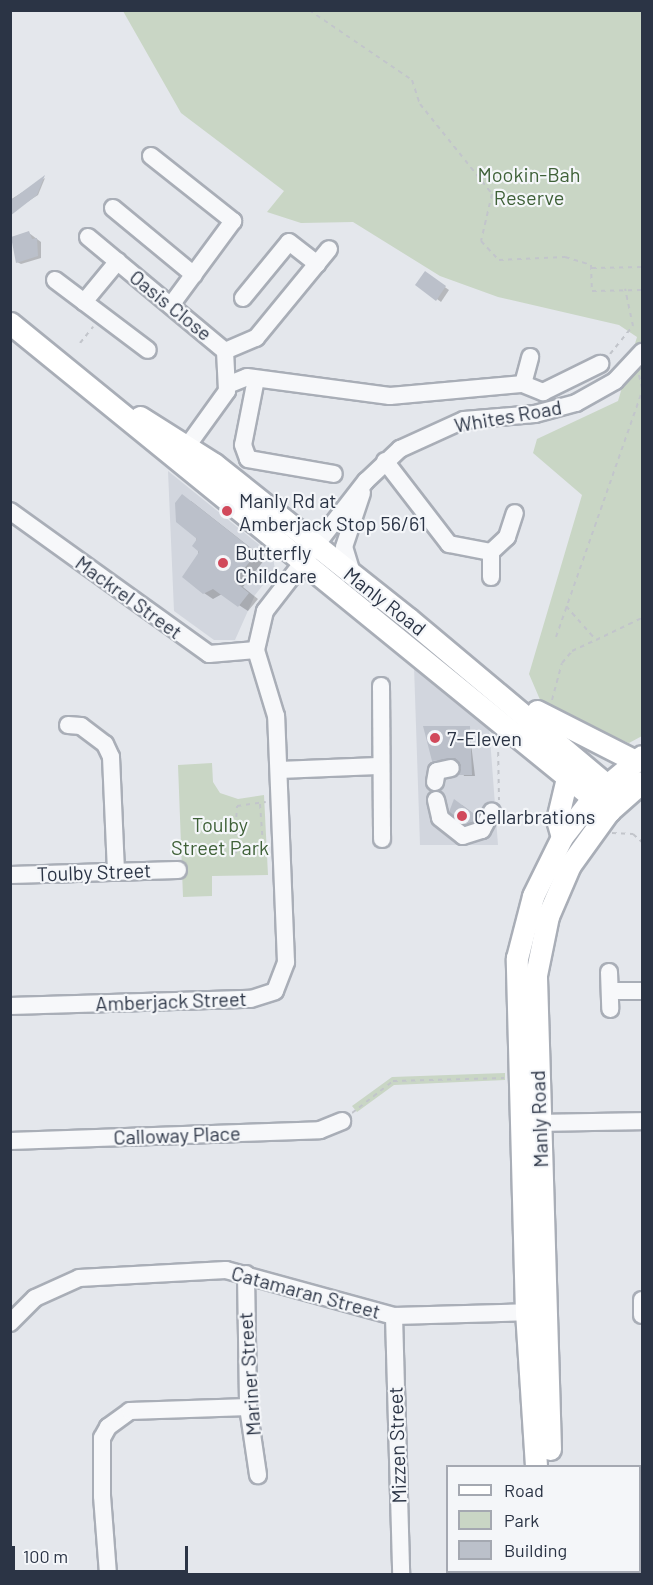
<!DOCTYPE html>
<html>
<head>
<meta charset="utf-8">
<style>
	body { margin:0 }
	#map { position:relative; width:653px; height:1585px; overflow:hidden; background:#e4e7ec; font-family:Barlow,sans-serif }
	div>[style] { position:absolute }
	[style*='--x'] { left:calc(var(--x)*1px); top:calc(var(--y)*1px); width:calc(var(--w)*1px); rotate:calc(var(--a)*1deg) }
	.built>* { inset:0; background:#d2d6de }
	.green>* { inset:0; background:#c9d6c5 }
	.shadow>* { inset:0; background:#0003 }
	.building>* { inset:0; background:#bbc0ca }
	.path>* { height:2px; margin-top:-1px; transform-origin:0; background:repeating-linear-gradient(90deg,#c2c5cb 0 4.5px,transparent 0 9px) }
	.roads { filter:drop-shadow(2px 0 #a9aeb7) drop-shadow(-2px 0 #a9aeb7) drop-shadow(0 2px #a9aeb7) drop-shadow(0 -2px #a9aeb7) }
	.minor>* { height:16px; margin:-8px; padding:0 8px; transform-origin:8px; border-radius:8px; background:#f7f8fa }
	.major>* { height:21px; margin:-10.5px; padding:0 10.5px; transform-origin:10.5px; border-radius:10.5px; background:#fff }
	.dots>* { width:16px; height:16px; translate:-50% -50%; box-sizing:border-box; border:3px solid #f4f6f9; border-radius:50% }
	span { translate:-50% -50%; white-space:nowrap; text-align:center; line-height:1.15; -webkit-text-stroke:4.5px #f4f6f9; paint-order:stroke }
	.park-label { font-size:20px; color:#3f6138 }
	.street-label { font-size:20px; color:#2b3445 }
	.poi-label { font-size:20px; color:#2b3445 }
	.left { translate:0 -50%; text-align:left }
	.frame { position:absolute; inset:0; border:12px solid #2b3445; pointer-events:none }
	.legend { position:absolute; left:446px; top:1465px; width:195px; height:108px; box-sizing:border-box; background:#f4f6f9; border:2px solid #a4a8b1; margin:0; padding:8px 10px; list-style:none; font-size:18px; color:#2b3445 }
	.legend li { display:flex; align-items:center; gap:12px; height:30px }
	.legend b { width:30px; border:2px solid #a4a8b1 }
	.scale { position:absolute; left:12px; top:1546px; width:176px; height:27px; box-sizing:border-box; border:3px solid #2b3445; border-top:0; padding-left:8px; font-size:18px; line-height:21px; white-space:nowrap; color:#2b3445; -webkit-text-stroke:4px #f4f6f9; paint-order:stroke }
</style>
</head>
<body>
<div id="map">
	<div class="built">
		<div style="clip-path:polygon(168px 471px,273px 556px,275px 570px,255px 595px,235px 640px,214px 640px,174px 611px)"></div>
		<div style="clip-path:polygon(414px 666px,489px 725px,498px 845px,420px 845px)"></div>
	</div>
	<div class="green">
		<div style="clip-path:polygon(123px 11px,642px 11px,642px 736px,629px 743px,544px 709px,529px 674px,582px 495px,533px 453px,537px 439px,618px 401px,637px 337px,619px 325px,498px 297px,440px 276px,353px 222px,301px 223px,267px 212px,284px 191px,181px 113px)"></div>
		<div style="clip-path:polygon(212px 763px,213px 782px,220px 793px,238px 799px,264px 795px,268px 875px,212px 876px,212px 896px,183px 897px,178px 765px)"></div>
		<div style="clip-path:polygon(505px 1073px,505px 1080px,394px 1085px,357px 1112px,352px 1106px,392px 1077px)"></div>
	</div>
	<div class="shadow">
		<div style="clip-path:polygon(45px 178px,38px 195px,10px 213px,10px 200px)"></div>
		<div style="clip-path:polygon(29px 233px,41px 242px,41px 258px,21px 264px,17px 262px)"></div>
		<div style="clip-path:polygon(429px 276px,449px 290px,441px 302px,437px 299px)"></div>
		<div style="clip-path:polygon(191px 501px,265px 559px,243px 587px,258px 599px,248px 611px,222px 594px,213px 599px,204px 593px)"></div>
		<div style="clip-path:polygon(469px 727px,475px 776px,464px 776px,458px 760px,433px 760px)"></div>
		<div style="clip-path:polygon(462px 805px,483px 821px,473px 827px,466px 823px)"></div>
	</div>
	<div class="building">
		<div style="clip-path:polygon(45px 175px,37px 195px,10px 216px,10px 201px)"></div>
		<div style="clip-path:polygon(29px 231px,32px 239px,37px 238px,38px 256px,16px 263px,11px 237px)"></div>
		<div style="clip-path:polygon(425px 271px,446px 286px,436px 301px,415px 285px)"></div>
		<div style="clip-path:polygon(182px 494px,257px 553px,234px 581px,249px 593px,238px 607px,213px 589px,203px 594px,182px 577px,199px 552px,192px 546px,197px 539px,176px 522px,175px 503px)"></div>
		<div style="clip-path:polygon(423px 726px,470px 726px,472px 775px,459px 775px,461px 765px,455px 758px,432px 761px)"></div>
		<div style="clip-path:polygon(454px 799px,477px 816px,475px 821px,465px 824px,449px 812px)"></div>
	</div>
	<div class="path">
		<div style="--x:309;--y:10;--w:125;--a:34.2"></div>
		<div style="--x:412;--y:80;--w:25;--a:72"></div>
		<div style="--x:420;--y:104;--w:115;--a:51.3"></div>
		<div style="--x:492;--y:194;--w:48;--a:103.2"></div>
		<div style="--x:481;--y:241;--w:26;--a:47"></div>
		<div style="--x:499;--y:260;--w:66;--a:-2.6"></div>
		<div style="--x:565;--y:257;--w:27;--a:17"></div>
		<div style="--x:591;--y:265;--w:26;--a:88"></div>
		<div style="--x:592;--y:291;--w:50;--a:-1.1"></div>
		<div style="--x:592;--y:268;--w:50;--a:-1.1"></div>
		<div style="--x:80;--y:343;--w:21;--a:-51"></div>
		<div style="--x:610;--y:354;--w:36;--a:-51"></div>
		<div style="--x:633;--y:326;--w:38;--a:-102"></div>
		<div style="--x:639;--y:375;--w:13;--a:77"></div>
		<div style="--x:566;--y:606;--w:45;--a:48.6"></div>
		<div style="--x:596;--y:640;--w:51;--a:-25.6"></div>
		<div style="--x:556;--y:637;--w:260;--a:-70.7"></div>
		<div style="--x:552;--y:700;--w:38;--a:-75"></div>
		<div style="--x:562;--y:663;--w:16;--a:-50"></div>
		<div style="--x:572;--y:651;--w:26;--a:-25"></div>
		<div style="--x:498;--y:743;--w:57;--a:89"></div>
		<div style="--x:260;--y:804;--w:41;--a:85.8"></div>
		<div style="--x:263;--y:845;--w:30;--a:165"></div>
		<div style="--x:234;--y:853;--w:47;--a:-86.3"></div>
		<div style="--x:237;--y:806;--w:29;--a:-8"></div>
		<div style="--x:612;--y:833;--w:21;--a:3"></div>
		<div style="--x:633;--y:834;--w:12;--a:42"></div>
		<div style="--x:352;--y:1113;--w:52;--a:-38"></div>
		<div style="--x:393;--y:1081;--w:111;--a:-1.5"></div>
	</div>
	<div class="roads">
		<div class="minor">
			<div style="--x:151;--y:156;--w:105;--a:38.4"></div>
			<div style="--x:233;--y:221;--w:104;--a:126.4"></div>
			<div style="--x:113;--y:208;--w:105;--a:39.6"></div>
			<div style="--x:88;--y:237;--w:178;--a:39.8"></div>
			<div style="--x:225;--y:351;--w:40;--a:87.1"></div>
			<div style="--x:227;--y:391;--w:67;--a:125.8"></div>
			<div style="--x:55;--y:280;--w:116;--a:37"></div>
			<div style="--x:243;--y:298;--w:72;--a:-50.6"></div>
			<div style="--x:289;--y:242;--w:36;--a:38"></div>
			<div style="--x:84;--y:302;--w:53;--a:-50.3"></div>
			<div style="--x:225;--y:351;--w:34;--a:-23"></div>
			<div style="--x:256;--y:338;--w:115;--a:-50.6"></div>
			<div style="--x:256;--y:379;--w:67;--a:101.1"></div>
			<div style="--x:243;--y:445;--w:15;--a:70"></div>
			<div style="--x:248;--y:459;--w:87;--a:9.9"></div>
			<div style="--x:230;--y:384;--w:18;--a:-22"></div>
			<div style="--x:247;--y:377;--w:144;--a:7.6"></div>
			<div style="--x:390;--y:396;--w:134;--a:-5.2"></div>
			<div style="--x:523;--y:384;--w:22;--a:22"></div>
			<div style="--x:543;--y:392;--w:64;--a:-26.2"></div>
			<div style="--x:523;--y:384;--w:28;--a:-75"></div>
			<div style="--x:385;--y:461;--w:105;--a:52.4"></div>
			<div style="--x:449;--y:544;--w:43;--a:10.8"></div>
			<div style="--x:491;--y:552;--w:22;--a:-43"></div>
			<div style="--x:507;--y:537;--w:25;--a:-72"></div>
			<div style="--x:10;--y:511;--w:245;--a:35.7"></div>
			<div style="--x:209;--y:654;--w:47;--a:-4.9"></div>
			<div style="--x:491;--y:552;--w:25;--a:90"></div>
			<div style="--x:352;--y:573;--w:27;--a:-107"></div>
			<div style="--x:344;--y:547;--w:57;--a:-71.6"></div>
			<div style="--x:381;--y:686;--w:153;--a:89.6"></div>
			<div style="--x:68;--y:725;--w:13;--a:4"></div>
			<div style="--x:81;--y:726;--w:30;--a:37"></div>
			<div style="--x:105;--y:744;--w:14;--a:65"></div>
			<div style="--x:111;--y:757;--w:114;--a:87.5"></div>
			<div style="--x:279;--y:770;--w:99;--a:-2.3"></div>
			<div style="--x:435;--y:782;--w:11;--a:-80"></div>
			<div style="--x:437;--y:771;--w:14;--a:-12"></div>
			<div style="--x:436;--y:800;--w:18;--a:77"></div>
			<div style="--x:440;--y:818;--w:29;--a:38"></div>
			<div style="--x:463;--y:836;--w:20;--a:-18"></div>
			<div style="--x:482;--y:830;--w:21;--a:-62"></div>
			<div style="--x:10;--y:875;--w:168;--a:-1.7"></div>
			<div style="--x:609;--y:972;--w:37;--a:88"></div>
			<div style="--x:610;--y:991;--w:32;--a:0"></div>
			<div style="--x:10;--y:1006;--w:241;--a:-1.7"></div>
			<div style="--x:251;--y:999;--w:25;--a:-18"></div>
			<div style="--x:275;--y:991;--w:31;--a:-69"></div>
			<div style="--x:286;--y:962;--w:246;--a:-92.3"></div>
			<div style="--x:276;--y:716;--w:69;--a:-106.9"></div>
			<div style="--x:256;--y:650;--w:40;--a:-77"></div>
			<div style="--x:265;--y:611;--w:165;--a:-52.2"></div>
			<div style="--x:366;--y:481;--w:47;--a:-43.3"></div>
			<div style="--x:400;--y:449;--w:70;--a:-24.4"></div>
			<div style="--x:464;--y:420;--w:71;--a:-4.8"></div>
			<div style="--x:535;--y:414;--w:42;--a:-15"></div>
			<div style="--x:576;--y:403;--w:45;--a:-29.4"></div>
			<div style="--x:615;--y:381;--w:40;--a:-47"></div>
			<div style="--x:529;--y:1123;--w:113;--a:-1"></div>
			<div style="--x:10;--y:1141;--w:310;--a:-2"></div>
			<div style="--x:320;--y:1130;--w:24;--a:-22"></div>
			<div style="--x:246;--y:1274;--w:133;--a:89.1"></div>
			<div style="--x:248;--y:1407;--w:69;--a:81.6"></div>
			<div style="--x:642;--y:1300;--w:15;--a:90"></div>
			<div style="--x:394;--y:1316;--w:258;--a:88.4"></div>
			<div style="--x:10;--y:1323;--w:35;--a:-45"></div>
			<div style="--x:35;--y:1298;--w:48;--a:-24.4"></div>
			<div style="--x:79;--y:1278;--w:147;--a:-3.1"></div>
			<div style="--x:226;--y:1270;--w:174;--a:15.3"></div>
			<div style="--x:394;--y:1316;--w:142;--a:-1.6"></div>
			<div style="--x:108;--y:1574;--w:78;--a:-94.4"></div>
			<div style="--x:102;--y:1496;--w:58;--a:-90"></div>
			<div style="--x:102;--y:1438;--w:13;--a:-61"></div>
			<div style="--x:108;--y:1427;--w:27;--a:-36"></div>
			<div style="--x:130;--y:1411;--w:118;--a:-1.9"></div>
		</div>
		<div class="major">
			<div style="--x:10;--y:323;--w:773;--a:39.17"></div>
			<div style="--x:140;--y:417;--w:88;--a:32.4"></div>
			<div style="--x:214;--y:464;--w:249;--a:38.5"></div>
			<div style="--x:409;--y:619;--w:270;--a:40"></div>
			<div style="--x:537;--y:711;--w:110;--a:27"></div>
			<div style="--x:562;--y:837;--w:18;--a:-106"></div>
			<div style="--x:557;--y:820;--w:47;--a:-76.6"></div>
			<div style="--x:550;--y:1449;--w:474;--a:-91.7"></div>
			<div style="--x:536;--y:975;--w:60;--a:-78.5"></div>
			<div style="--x:548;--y:916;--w:56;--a:-66.7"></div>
			<div style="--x:570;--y:865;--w:67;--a:-54.2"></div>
			<div style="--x:609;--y:811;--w:44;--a:-41.3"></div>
			<div style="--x:536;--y:1466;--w:153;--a:-93.7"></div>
			<div style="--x:526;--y:1313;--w:355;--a:-91.5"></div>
			<div style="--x:517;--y:958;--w:64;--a:-75.5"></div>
			<div style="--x:533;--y:896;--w:66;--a:-63.8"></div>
			<div style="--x:562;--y:837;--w:52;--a:-52"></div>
			<div style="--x:594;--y:796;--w:62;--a:-39.8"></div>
			<div style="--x:540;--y:1572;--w:2;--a:90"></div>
		</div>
	</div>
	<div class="dots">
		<div style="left:227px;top:511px;background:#d1495b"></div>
		<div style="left:223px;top:563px;background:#d1495b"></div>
		<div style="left:435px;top:738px;background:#d1495b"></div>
		<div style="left:462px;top:816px;background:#d1495b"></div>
	</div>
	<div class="park-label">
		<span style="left:529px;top:186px">Mookin-Bah<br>Reserve</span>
		<span style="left:220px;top:836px">Toulby<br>Street Park</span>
	</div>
	<div class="street-label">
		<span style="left:171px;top:305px;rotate:39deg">Oasis Close</span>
		<span style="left:508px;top:416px;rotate:-10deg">Whites Road</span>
		<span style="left:129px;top:597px;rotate:36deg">Mackrel Street</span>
		<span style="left:385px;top:601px;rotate:38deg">Manly Road</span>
		<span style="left:94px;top:872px;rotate:-2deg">Toulby Street</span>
		<span style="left:171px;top:1001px;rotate:-2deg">Amberjack Street</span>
		<span style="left:539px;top:1119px;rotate:-92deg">Manly Road</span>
		<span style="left:177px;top:1135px;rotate:-2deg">Calloway Place</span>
		<span style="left:306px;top:1292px;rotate:15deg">Catamaran Street</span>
		<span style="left:249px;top:1374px;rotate:-94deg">Mariner Street</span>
		<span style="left:397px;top:1445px;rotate:-92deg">Mizzen Street</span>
	</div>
	<div class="poi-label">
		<span class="left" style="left:239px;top:512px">Manly Rd at<br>Amberjack Stop 56/61</span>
		<span class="left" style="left:235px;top:564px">Butterfly<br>Childcare</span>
		<span class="left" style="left:447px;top:738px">7-Eleven</span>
		<span class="left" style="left:474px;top:816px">Cellarbrations</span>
	</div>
	<div class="frame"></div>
	<ul class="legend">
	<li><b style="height:8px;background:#fff"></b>Road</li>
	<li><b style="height:16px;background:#c9d6c5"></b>Park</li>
	<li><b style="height:16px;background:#bbc0ca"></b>Building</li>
	</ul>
	<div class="scale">100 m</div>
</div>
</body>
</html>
